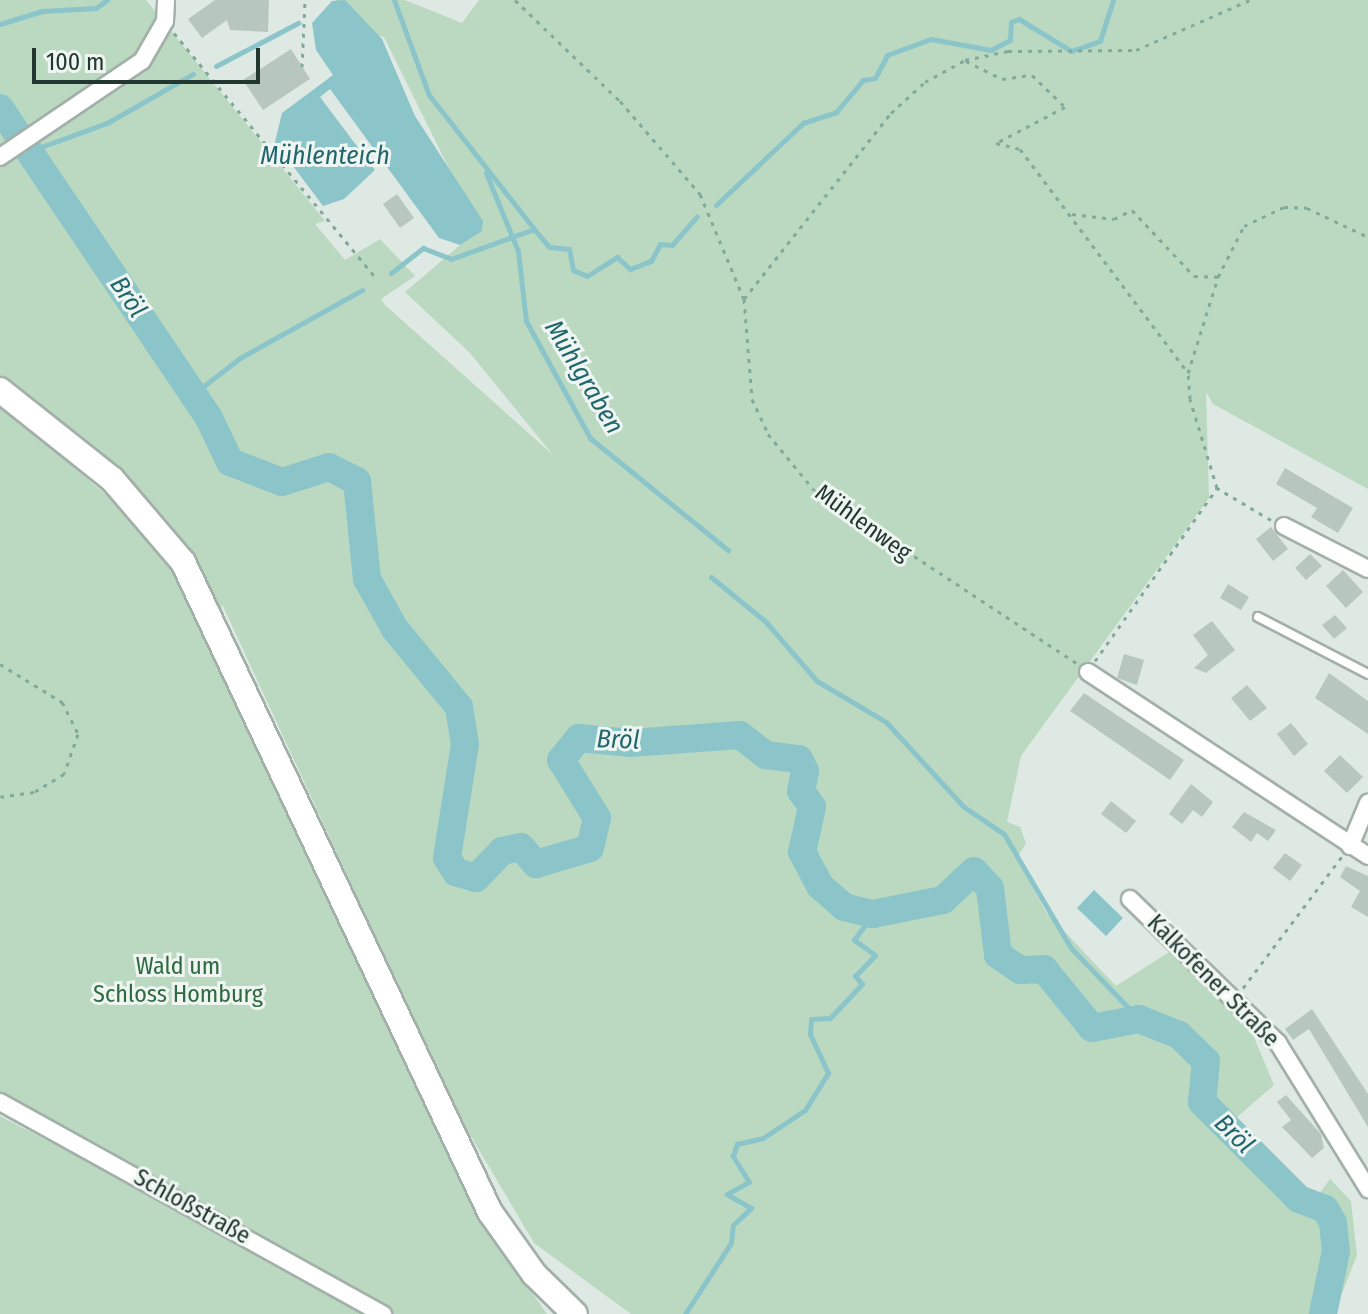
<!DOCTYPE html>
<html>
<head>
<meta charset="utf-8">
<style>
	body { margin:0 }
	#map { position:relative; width:1368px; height:1314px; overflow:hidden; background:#dfe9e4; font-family:"Fira Sans Condensed",sans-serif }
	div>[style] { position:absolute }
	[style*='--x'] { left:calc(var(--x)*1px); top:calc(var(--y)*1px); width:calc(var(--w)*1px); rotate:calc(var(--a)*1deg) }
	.green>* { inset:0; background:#bad9c0 }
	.water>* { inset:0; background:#8bc5ca }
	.stream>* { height:5px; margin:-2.5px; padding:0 2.5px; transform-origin:2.5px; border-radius:2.5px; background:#8bc5ca }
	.river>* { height:28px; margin:-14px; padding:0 14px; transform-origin:14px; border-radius:14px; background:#8bc5ca }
	.building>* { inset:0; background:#b8c6c0 }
	.path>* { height:3px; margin-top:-1.5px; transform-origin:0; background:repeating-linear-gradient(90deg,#82aa9a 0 4px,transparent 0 10px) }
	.roads { filter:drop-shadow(2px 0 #a3b0aa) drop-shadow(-2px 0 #a3b0aa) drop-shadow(0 2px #a3b0aa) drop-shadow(0 -2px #a3b0aa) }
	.service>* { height:8px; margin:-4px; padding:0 4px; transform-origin:4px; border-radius:4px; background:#fff }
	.minor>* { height:16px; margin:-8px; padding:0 8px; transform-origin:8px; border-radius:8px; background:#fff }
	.secondary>* { height:24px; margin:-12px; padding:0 12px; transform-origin:12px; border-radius:12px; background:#fff }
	span { translate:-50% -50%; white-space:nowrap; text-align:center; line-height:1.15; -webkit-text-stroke:6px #eff6f2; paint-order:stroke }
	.street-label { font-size:24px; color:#223730 }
	.park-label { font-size:24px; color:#306a42 }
	.water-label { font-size:26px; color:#22666d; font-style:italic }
	.scale { position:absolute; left:32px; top:48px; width:228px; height:36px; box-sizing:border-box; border:4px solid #223730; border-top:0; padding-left:10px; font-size:24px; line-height:28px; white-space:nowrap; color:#223730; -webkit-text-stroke:6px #eff6f2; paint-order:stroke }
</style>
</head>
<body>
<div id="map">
	<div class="green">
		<div style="clip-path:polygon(0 0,146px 0,325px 221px,315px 224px,345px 260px,380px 239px,415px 276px,381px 299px,385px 305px,553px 455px,470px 353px,405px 292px,479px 229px,384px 37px,371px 34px,335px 0,405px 0,462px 23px,479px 0,1368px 0,1368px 489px,1213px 404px,1206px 392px,1209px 498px,1021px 756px,1007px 822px,1020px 827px,1026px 843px,1017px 858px,1046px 912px,1116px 986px,1177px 947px,1251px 1030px,1274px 1085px,1235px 1119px,1265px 1159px,1316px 1198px,1330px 1179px,1351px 1201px,1357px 1255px,1334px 1314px,631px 1314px,534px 1243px,455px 1109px,222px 604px,221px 616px,76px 436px,0 377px)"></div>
		<div style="clip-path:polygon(0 404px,132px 517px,184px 589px,483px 1223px,547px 1314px,0 1314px,0 1116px,58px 1146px,52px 1120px,0 1092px)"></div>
	</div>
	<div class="water">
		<div style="clip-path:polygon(345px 0,382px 39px,415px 116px,483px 221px,482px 231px,460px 245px,439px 238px,330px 89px,320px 97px,375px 170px,344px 199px,323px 206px,275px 142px,282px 113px,333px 75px,316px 50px,312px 23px,332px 1px)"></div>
		<div style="clip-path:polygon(1094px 890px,1123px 918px,1106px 936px,1077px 908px)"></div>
	</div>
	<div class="stream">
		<div style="--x:394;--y:0;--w:101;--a:69.8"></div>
		<div style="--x:429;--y:95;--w:170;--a:51.9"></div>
		<div style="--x:0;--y:24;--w:44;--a:-17.2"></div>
		<div style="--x:42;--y:11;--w:54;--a:-3.2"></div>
		<div style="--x:96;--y:8;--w:14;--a:-36"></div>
		<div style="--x:216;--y:66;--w:93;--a:-27.7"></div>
		<div style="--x:30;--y:151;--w:82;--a:-20"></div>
		<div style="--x:107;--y:123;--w:99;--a:-29.7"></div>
		<div style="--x:486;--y:173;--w:84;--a:67.7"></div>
		<div style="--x:518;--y:251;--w:70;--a:83.5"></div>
		<div style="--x:526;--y:321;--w:133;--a:61.3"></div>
		<div style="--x:590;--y:438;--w:178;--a:39.1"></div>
		<div style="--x:716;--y:205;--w:120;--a:-43.3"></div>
		<div style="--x:803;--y:123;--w:35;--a:-18"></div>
		<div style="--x:836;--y:112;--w:42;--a:-49.8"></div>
		<div style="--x:863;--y:80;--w:12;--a:-9"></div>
		<div style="--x:875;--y:78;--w:26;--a:-62"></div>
		<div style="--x:887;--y:55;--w:47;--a:-20"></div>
		<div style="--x:931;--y:39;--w:61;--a:10.4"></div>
		<div style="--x:991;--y:50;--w:21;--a:-28"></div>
		<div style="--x:1010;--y:40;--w:18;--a:-87"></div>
		<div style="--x:1011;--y:22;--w:9;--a:-21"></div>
		<div style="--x:1019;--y:19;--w:61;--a:31.6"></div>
		<div style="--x:1071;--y:51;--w:31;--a:-19"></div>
		<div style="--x:1100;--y:41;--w:43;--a:-72.4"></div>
		<div style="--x:391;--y:273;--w:41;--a:-38"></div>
		<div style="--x:423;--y:248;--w:30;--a:21"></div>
		<div style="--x:451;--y:259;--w:88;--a:-19.9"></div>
		<div style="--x:534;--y:229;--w:23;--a:50"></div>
		<div style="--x:549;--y:247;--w:20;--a:6"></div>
		<div style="--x:569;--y:249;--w:21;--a:79"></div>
		<div style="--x:573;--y:270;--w:15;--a:23"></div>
		<div style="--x:587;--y:276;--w:36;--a:-32"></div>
		<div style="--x:617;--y:257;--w:18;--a:43"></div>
		<div style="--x:630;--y:269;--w:22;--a:-21"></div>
		<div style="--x:651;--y:261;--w:19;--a:-62"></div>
		<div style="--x:660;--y:244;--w:12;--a:5"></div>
		<div style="--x:672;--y:245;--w:38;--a:-49"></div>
		<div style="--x:192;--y:395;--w:61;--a:-37.6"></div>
		<div style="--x:240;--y:358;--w:140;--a:-29.1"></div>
		<div style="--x:711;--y:577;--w:71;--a:39.3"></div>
		<div style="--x:766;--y:622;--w:78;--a:49.2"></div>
		<div style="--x:817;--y:681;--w:80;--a:30.7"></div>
		<div style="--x:886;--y:722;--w:115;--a:47.5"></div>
		<div style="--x:964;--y:807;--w:48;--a:34"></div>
		<div style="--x:1004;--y:834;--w:132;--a:59.6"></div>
		<div style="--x:1071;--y:948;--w:98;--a:46.2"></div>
		<div style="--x:685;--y:1314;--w:85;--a:-57.1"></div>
		<div style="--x:731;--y:1243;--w:18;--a:-84"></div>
		<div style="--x:733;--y:1225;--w:25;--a:-43"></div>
		<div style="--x:751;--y:1208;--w:28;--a:-150"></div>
		<div style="--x:727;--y:1194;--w:25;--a:-29"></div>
		<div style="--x:749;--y:1182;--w:31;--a:-122"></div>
		<div style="--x:733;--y:1156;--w:13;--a:-72"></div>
		<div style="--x:737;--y:1144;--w:27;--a:-13"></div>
		<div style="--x:763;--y:1138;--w:50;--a:-33.7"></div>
		<div style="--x:805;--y:1110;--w:44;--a:-58.1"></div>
		<div style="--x:828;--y:1073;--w:43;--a:-114.8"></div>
		<div style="--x:810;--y:1034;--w:15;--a:-86"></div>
		<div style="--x:811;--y:1019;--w:19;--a:-3"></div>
		<div style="--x:830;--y:1018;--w:47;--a:-46.7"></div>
		<div style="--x:862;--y:984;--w:11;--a:-131"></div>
		<div style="--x:855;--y:976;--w:29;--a:-46"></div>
		<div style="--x:875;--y:955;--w:26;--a:-144"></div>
		<div style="--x:854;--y:940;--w:32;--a:-54"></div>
	</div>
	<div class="river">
		<div style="--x:0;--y:108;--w:374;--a:56"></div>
		<div style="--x:209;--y:418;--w:49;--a:64.5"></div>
		<div style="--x:230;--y:462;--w:56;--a:21"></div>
		<div style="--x:282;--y:482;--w:49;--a:-17.7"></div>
		<div style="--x:329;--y:467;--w:31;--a:27"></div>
		<div style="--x:357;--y:481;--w:99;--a:84.2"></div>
		<div style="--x:367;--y:579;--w:57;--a:60.8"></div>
		<div style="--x:395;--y:629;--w:101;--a:50.6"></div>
		<div style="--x:459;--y:707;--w:37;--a:81"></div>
		<div style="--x:465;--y:744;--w:115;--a:99"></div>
		<div style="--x:447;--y:858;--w:17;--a:57"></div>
		<div style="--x:456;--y:872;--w:21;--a:17"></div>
		<div style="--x:476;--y:878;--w:37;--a:-46"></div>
		<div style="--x:502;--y:851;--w:19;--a:-12"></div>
		<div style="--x:521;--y:847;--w:23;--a:49"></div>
		<div style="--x:536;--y:864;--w:56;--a:-16.5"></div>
		<div style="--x:590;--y:848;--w:31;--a:-77"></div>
		<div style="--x:597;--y:818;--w:68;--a:-121.8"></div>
		<div style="--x:561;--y:760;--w:28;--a:-51"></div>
		<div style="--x:579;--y:738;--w:52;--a:5.5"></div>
		<div style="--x:631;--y:743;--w:109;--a:-4.2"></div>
		<div style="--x:740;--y:735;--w:33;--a:38"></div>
		<div style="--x:766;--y:755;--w:33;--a:7"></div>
		<div style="--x:799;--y:759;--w:13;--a:63"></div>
		<div style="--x:805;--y:771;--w:20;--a:101"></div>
		<div style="--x:801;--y:791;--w:19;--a:55"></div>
		<div style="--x:812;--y:807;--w:46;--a:102.5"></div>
		<div style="--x:802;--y:852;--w:38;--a:62"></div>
		<div style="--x:820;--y:886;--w:32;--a:41"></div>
		<div style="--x:844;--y:907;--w:30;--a:14"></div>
		<div style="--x:873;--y:914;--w:71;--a:-11.3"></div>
		<div style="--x:943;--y:900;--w:42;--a:-43.1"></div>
		<div style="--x:974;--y:871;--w:23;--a:47"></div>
		<div style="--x:990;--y:888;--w:67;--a:83.2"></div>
		<div style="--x:998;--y:955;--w:27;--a:34"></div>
		<div style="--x:1020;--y:970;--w:24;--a:-2"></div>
		<div style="--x:1044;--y:969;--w:76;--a:50.9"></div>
		<div style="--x:1092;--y:1028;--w:48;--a:-10.8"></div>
		<div style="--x:1139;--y:1019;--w:43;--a:21.8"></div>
		<div style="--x:1179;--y:1035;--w:37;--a:44"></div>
		<div style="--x:1206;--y:1061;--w:41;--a:95.6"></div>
		<div style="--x:1202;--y:1102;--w:137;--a:45"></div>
		<div style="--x:1299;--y:1199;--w:28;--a:21"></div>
		<div style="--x:1325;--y:1209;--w:16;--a:60"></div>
		<div style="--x:1333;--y:1223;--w:28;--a:84"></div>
		<div style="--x:1336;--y:1251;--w:64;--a:101.7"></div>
	</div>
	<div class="building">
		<div style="clip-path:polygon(215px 0,269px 0,268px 32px,230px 30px,227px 20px,202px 38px,188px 19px)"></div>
		<div style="clip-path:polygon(291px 49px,310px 79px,263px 110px,243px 80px)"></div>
		<div style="clip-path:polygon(397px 194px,414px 218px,400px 228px,383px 204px)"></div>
		<div style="clip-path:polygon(1285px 468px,1353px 508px,1338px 533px,1311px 517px,1317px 508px,1276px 484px)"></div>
		<div style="clip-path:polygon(1271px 527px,1288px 549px,1273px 561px,1256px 539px)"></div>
		<div style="clip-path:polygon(1310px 554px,1322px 566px,1306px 580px,1295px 568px)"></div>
		<div style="clip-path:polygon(1343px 570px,1363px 592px,1346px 608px,1326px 586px)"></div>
		<div style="clip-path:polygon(1228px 584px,1249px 597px,1241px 610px,1220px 598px)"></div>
		<div style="clip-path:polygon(1335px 615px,1347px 628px,1334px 639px,1322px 625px)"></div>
		<div style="clip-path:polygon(1212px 621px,1235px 650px,1206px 673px,1194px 668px,1208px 655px,1193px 635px)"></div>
		<div style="clip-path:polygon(1124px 654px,1144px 660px,1137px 685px,1117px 678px)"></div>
		<div style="clip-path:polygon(1329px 673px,1368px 701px,1368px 734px,1315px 698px)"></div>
		<div style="clip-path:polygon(1247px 685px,1267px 708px,1250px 721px,1231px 698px)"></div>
		<div style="clip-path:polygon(1084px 693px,1184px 760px,1170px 780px,1070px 711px)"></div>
		<div style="clip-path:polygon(1291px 723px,1308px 744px,1294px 756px,1277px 734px)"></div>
		<div style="clip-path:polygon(1340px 755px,1363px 777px,1347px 793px,1324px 771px)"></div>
		<div style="clip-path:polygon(1191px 784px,1213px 802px,1202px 817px,1193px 810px,1182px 824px,1169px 814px)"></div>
		<div style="clip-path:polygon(1111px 801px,1136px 821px,1126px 833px,1101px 814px)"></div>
		<div style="clip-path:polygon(1244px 812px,1276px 830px,1268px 841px,1257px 833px,1251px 842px,1232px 827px)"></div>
		<div style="clip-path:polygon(1285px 853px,1302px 865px,1290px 881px,1273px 868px)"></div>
		<div style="clip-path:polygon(1346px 866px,1368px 876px,1368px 917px,1351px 907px,1360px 891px,1340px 877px)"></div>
		<div style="clip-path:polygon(1312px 1009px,1368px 1094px,1368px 1127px,1309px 1029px,1293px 1040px,1285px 1029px)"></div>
		<div style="clip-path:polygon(1286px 1095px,1321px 1134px,1324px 1148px,1312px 1158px,1282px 1127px,1291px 1120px,1277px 1102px)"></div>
	</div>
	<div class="path">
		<div style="--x:515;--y:0;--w:146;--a:43.9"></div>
		<div style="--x:620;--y:101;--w:123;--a:49.3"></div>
		<div style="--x:700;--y:194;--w:114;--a:67.3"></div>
		<div style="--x:744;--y:299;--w:100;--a:85.4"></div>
		<div style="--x:752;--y:399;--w:38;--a:65"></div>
		<div style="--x:768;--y:434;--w:72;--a:50.6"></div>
		<div style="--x:814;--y:490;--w:314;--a:33.4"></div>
		<div style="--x:174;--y:33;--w:316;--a:50.5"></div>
		<div style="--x:966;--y:61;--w:40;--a:26.6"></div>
		<div style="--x:1002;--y:79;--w:30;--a:-8"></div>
		<div style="--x:1032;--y:75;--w:46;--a:44.1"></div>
		<div style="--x:1065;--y:107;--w:78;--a:152.4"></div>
		<div style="--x:996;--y:143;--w:25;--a:14"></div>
		<div style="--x:1020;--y:149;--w:280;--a:53.1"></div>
		<div style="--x:302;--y:67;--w:67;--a:-87.4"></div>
		<div style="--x:1072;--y:214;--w:42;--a:6.8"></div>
		<div style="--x:1114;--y:219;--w:20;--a:-27"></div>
		<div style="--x:1132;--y:210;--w:91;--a:46.8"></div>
		<div style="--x:1194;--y:276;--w:24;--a:2"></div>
		<div style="--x:744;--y:299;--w:237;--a:-51.7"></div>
		<div style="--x:891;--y:113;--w:46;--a:-42.4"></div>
		<div style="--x:925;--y:82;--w:46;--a:-28.8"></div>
		<div style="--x:965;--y:60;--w:44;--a:-11.8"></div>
		<div style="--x:1008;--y:51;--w:128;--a:-0.4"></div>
		<div style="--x:1136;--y:50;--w:124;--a:-23.7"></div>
		<div style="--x:1271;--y:520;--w:63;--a:-149.3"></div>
		<div style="--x:1217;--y:488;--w:93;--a:-106.9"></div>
		<div style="--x:1190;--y:399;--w:26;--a:-94"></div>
		<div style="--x:1188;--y:373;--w:101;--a:-72.6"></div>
		<div style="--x:1218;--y:277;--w:57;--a:-63"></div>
		<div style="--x:1244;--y:226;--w:44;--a:-25.4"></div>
		<div style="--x:1284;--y:207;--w:23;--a:2"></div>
		<div style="--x:1307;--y:208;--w:68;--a:25.4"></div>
		<div style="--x:1095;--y:661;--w:212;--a:-54.8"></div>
		<div style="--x:0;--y:664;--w:73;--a:31.5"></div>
		<div style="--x:62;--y:702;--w:36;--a:63"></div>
		<div style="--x:78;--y:734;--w:42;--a:109.3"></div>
		<div style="--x:64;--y:774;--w:35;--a:149"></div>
		<div style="--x:34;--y:792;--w:34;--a:172"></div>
		<div style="--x:1243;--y:988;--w:165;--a:-53.1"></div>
	</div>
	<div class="roads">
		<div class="service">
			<div style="--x:1258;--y:617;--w:124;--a:27.4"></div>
		</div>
		<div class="minor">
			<div style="--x:0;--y:157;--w:171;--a:-34.1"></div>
			<div style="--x:142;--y:61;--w:46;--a:-60.1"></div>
			<div style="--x:165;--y:21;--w:21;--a:-87"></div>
			<div style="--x:1284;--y:526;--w:94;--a:27.1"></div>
			<div style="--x:1088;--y:672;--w:335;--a:33.3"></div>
			<div style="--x:1350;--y:846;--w:47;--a:-67.3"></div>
			<div style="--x:1130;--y:899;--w:206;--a:44.2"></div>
			<div style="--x:1278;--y:1043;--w:172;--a:58.3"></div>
			<div style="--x:0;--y:1102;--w:438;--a:29"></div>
		</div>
		<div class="secondary">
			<div style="--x:0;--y:390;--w:143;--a:38.5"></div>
			<div style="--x:112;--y:479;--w:109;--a:49.5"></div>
			<div style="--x:183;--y:562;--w:719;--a:64.72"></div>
			<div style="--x:490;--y:1212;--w:76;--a:54.6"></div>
			<div style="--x:534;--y:1274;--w:57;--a:44.3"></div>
		</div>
	</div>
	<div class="street-label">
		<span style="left:863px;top:523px;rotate:36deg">Mühlenweg</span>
		<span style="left:1213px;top:981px;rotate:45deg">Kalkofener Straße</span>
		<span style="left:192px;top:1207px;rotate:29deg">Schloßstraße</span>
	</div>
	<div class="park-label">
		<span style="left:178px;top:981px">Wald um<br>Schloss Homburg</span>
	</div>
	<div class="water-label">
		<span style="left:325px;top:156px">Mühlenteich</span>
		<span style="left:128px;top:297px;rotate:56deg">Bröl</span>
		<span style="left:584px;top:377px;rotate:59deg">Mühlgraben</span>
		<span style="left:618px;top:740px;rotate:2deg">Bröl</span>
		<span style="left:1234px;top:1134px;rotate:45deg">Bröl</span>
	</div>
	<div class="scale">100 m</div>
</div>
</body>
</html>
